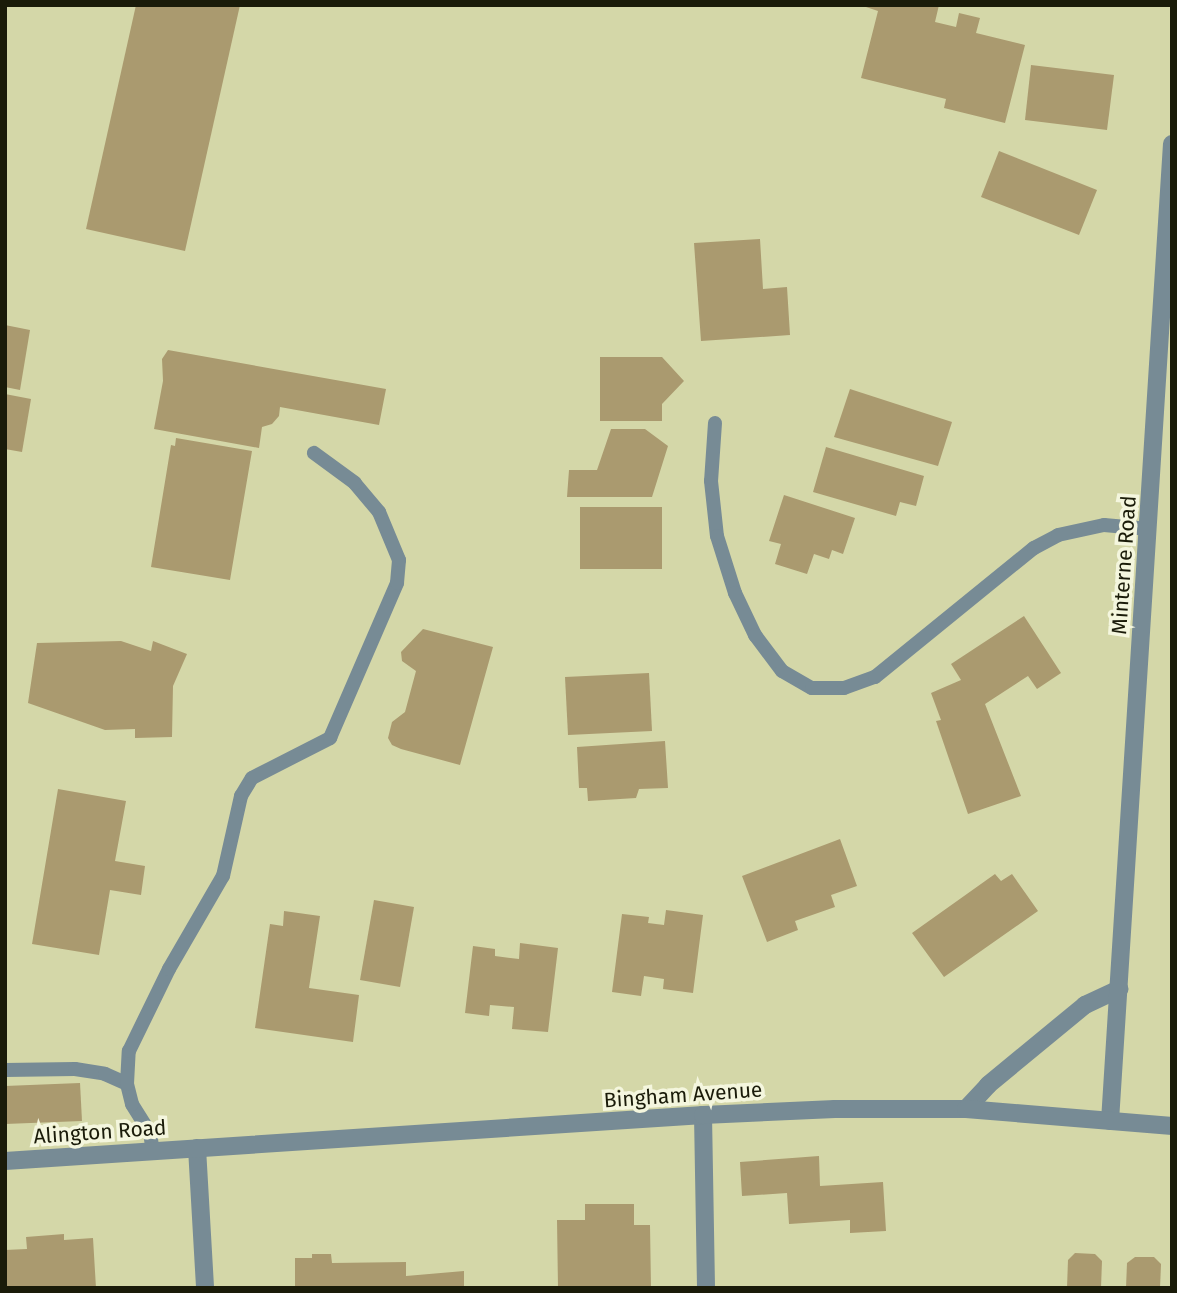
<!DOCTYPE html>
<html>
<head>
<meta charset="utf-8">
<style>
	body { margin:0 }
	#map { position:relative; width:1177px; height:1293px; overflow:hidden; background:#d4d7a8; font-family:"Fira Sans",sans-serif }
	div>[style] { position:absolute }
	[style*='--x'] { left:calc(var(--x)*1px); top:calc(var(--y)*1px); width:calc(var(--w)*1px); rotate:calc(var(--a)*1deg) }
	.building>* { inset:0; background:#aa9a6f }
	.service>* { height:14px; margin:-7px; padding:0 7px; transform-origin:7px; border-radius:7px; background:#778b95 }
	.minor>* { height:18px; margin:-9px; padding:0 9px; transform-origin:9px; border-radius:9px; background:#778b95 }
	span { translate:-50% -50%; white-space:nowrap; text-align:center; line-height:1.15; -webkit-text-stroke:7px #f4f6de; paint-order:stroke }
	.street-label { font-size:21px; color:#1a1b09 }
	.frame { position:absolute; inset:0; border:7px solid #1a1b09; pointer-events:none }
</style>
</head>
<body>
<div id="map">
	<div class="building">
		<div style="clip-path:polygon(136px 5px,240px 5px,185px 251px,86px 229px)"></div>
		<div style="clip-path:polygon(860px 5px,939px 5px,935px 22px,956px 27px,959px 13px,980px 18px,976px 33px,1025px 45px,1005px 123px,944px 108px,946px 99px,861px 78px,878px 11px)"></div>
		<div style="clip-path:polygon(1031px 65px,1114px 75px,1107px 130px,1025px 120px)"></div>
		<div style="clip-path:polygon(999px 151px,1097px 190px,1079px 235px,981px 197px)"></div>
		<div style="clip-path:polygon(760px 239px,763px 289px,787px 287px,790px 335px,701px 341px,694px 243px)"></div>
		<div style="clip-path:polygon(5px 325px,30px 330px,20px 390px,5px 387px)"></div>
		<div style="clip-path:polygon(168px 350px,386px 389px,379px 425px,280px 407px,279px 416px,272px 424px,262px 427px,259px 448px,154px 429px,163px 381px,162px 359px)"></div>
		<div style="clip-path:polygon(600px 357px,662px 357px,684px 381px,662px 404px,662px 421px,600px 421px)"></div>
		<div style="clip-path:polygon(850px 389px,952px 422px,938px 466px,834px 437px)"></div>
		<div style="clip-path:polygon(5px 394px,31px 399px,22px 452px,5px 449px)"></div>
		<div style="clip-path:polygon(611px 429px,645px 429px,668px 446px,652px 497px,567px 497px,569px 470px,597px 470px)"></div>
		<div style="clip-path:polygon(176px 438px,252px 451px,230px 580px,151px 567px,171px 445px,175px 446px)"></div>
		<div style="clip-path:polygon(826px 447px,924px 476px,916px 506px,900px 502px,896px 516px,813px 492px)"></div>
		<div style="clip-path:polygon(784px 495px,855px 518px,843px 554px,832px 550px,829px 559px,814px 554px,807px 574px,775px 564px,781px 544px,769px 541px)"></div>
		<div style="clip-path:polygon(580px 507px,662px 507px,662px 569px,580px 569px)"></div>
		<div style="clip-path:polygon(1024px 616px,1061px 673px,1037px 689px,1028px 676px,985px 704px,1021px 796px,968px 814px,936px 721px,941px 720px,931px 693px,961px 680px,951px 664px)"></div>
		<div style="clip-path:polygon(423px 629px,493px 647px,460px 765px,401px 749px,392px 745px,388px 738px,392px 722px,405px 712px,416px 671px,402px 661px,401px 652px)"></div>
		<div style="clip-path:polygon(121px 641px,151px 651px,153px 641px,187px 654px,173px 686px,172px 737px,135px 738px,135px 729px,105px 730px,28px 703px,37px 643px)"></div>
		<div style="clip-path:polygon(649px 673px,652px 731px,568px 735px,565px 677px)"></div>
		<div style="clip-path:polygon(665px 741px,668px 788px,639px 789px,636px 798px,588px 801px,587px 788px,579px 788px,577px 747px)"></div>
		<div style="clip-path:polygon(58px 789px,126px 801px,115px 861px,145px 866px,141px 895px,110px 890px,99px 955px,32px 944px)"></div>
		<div style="clip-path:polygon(840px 839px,857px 886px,831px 895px,835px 907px,795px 921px,798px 930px,767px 942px,742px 876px)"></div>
		<div style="clip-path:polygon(995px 874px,1001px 881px,1012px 874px,1038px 911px,944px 977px,912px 933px)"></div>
		<div style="clip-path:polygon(374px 900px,414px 907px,400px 987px,360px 980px)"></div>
		<div style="clip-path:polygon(666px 910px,703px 915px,693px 993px,663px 989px,664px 979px,644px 976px,641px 996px,612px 992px,622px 914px,649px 917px,648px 923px,664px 925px)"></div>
		<div style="clip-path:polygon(284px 911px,320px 916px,309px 988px,359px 995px,353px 1042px,255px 1028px,270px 924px,283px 926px)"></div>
		<div style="clip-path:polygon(520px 943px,558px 948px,548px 1032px,512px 1029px,514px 1007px,490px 1005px,489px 1016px,465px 1013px,473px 946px,495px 949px,495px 956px,519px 959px)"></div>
		<div style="clip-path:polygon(80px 1083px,82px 1121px,5px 1124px,5px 1086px)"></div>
		<div style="clip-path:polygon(819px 1156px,820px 1186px,883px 1182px,886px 1231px,850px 1233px,850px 1220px,789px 1224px,787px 1193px,742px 1196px,740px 1162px)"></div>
		<div style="clip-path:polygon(585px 1204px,634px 1204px,634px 1225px,650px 1225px,651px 1288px,558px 1288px,557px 1220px,585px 1220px)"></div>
		<div style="clip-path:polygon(64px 1234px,64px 1240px,93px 1238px,96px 1288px,5px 1288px,5px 1250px,27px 1249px,26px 1237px)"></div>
		<div style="clip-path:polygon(1075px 1253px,1095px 1254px,1102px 1261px,1101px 1288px,1067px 1288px,1068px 1260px)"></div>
		<div style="clip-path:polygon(312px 1254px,331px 1254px,332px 1263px,406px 1262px,406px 1276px,464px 1271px,464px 1288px,295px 1288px,295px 1258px,312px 1258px)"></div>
		<div style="clip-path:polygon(1135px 1257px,1154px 1257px,1161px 1264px,1160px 1288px,1126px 1288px,1127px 1263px)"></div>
	</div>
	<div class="service">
		<div style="--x:715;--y:423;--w:58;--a:93.9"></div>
		<div style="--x:711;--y:481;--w:55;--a:83.8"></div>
		<div style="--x:717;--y:536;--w:60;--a:72.5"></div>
		<div style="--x:735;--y:593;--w:47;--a:64.5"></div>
		<div style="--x:755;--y:635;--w:45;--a:53.1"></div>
		<div style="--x:782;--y:671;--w:34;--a:30"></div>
		<div style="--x:812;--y:688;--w:32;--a:0"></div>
		<div style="--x:844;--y:688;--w:33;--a:-20"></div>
		<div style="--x:875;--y:677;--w:205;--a:-39.1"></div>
		<div style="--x:1034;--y:548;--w:27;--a:-28"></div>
		<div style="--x:1058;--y:535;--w:47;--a:-12.3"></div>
		<div style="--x:1104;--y:525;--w:45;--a:5.1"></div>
		<div style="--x:5;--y:1070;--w:70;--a:-0.8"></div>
		<div style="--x:75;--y:1069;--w:30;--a:9"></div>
		<div style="--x:105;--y:1074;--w:24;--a:24"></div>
		<div style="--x:153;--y:1152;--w:19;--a:-99"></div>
		<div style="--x:150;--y:1133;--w:34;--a:-122"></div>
		<div style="--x:132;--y:1104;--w:21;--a:-104"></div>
		<div style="--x:127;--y:1084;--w:33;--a:-87"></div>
		<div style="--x:129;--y:1051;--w:91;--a:-64"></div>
		<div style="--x:169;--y:969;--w:108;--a:-59.9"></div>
		<div style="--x:223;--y:876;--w:82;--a:-77.3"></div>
		<div style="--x:241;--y:796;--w:21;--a:-59"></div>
		<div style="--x:252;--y:778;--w:88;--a:-27.1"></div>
		<div style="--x:330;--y:738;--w:169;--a:-66.6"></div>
		<div style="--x:397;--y:583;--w:23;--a:-85"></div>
		<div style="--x:399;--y:560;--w:52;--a:-112.6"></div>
		<div style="--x:379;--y:512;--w:38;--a:-130"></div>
		<div style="--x:355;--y:483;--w:51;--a:-143.8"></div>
	</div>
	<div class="minor">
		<div style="--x:966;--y:1109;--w:33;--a:-47"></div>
		<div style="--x:988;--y:1085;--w:126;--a:-39.5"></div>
		<div style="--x:1085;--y:1005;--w:38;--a:-25"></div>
		<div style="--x:703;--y:1115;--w:173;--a:89"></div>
		<div style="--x:1110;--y:1121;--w:979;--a:-86.37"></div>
		<div style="--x:197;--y:1148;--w:140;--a:86.7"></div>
		<div style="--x:5;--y:1161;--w:700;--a:-3.77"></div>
		<div style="--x:703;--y:1115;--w:132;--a:-2.6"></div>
		<div style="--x:835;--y:1109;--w:131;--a:0"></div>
		<div style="--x:966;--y:1109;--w:207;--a:4.7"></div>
	</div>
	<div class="street-label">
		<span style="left:1124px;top:565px;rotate:-86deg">Minterne Road</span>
		<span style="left:683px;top:1095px;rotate:-4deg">Bingham Avenue</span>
		<span style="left:100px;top:1132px;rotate:-4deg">Alington Road</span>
	</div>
	<div class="frame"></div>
</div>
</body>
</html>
